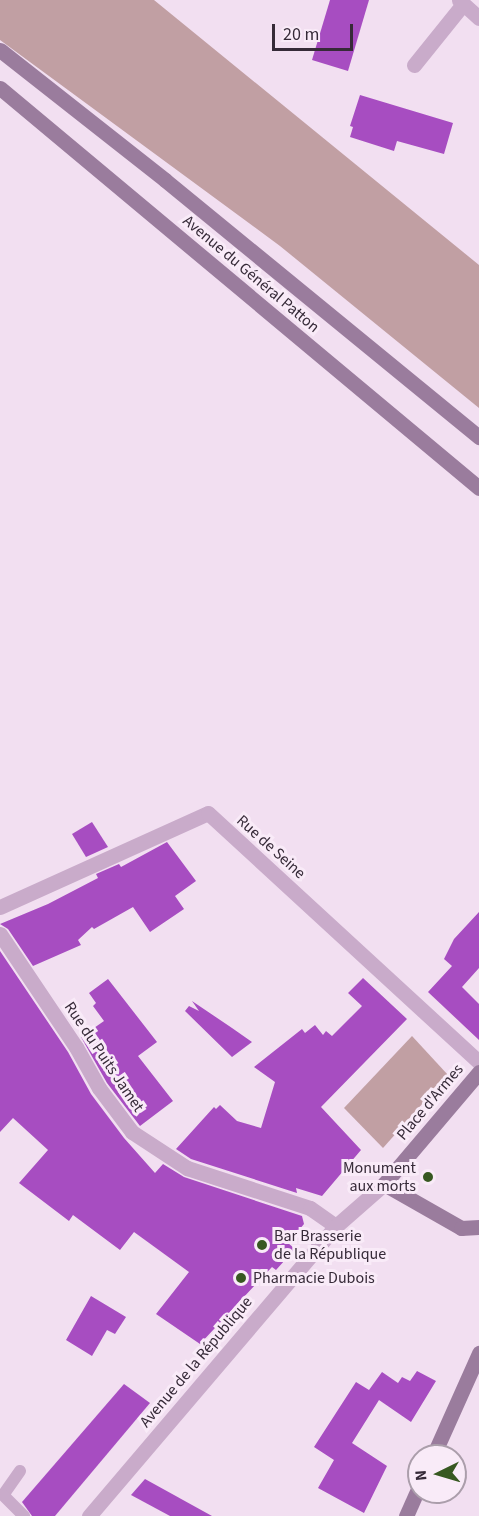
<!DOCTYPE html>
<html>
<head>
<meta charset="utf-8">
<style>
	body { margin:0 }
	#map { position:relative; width:479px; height:1516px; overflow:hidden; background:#f2dff1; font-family:"Source Sans 3",sans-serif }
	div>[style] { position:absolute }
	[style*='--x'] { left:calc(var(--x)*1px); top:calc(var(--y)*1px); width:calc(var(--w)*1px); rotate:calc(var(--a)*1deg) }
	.green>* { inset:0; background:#c19fa3 }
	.building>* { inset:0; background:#a74dc1 }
	.lane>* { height:12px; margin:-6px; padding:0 6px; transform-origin:6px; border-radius:6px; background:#c9abca }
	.street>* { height:15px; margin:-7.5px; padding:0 7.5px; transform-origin:7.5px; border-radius:7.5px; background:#c9abca }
	.secondary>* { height:15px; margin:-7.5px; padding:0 7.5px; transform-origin:7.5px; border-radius:7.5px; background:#9a7c9d }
	.dots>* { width:16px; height:16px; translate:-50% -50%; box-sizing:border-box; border:3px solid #f9ebf8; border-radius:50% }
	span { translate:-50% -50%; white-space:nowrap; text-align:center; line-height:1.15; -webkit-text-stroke:6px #f9ebf8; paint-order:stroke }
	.street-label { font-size:16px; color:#362a38 }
	.poi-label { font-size:16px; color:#362a38 }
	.right { translate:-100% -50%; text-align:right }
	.left { translate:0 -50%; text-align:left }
	.north { position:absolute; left:407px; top:1444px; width:60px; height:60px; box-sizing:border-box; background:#f9ebf8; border:2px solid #ab9eab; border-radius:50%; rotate:265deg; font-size:16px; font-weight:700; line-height:24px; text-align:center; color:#362a38 }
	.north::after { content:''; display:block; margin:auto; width:21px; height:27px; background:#375821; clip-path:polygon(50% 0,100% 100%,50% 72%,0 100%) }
	.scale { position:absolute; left:272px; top:24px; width:81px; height:27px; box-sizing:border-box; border:3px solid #362a38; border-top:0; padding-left:8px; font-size:18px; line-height:21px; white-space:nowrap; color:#362a38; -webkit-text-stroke:4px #f9ebf8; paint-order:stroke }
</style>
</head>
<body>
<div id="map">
	<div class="green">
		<div style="clip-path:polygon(0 0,154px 0,479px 265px,479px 408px,280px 246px,0 40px)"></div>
		<div style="clip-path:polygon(412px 1036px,448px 1075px,383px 1148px,344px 1108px)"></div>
	</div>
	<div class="building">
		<div style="clip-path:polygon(330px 0,369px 0,348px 71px,312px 60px)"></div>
		<div style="clip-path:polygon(360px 95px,453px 123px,444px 154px,397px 141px,394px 151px,350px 137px,353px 127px,350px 126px)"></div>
		<div style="clip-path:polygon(92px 822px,108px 847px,86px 857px,72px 834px)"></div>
		<div style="clip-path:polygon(167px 842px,196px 881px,175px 896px,184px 909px,150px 932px,133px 907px,94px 929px,92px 927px,78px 940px,81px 945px,33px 966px,8px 929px,0 924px,48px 904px,98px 878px,96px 874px,119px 864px,121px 867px)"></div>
		<div style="clip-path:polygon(479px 912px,479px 968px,462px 987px,479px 1004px,479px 1040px,428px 992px,452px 966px,444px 959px,454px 939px)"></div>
		<div style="clip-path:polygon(0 951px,68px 1052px,91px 1094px,124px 1138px,155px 1173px,163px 1164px,184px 1177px,302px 1216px,304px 1224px,288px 1243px,295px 1249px,276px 1270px,272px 1267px,200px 1344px,156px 1314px,189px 1272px,134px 1232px,120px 1250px,73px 1215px,69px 1221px,19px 1183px,48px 1150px,13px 1118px,0 1132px)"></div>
		<div style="clip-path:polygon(363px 978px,407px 1019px,321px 1107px,361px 1150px,322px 1196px,296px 1188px,297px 1193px,191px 1159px,176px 1149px,214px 1107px,216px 1109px,220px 1105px,237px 1121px,261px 1128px,275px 1082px,254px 1067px,302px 1029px,305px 1033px,315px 1025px,323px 1035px,326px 1031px,332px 1036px,362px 1006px,348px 993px)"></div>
		<div style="clip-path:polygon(108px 979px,157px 1042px,138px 1056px,173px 1101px,140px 1126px,107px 1083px,81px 1037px,104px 1021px,93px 1006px,96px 1003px,89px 993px)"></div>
		<div style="clip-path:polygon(192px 1001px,232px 1028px,252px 1042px,232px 1057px,185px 1011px,189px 1006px,199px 1011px)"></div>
		<div style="clip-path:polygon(91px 1296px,126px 1317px,115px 1334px,107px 1330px,92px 1356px,66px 1340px)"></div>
		<div style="clip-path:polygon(417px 1371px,436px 1381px,411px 1422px,379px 1400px,352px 1443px,387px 1466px,364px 1513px,318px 1488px,334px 1460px,314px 1447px,356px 1382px,369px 1390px,382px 1372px,398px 1383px,402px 1377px,410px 1381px)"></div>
		<div style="clip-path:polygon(124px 1384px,150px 1403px,55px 1516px,32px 1516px,22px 1502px)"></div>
		<div style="clip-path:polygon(145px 1479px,212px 1516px,170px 1516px,131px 1495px)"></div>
	</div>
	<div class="lane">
		<div style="--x:20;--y:1471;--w:29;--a:125"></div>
		<div style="--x:3;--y:1495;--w:30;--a:45"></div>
	</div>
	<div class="street">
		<div style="--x:459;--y:0;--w:27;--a:42"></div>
		<div style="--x:414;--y:65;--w:78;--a:-51.2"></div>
		<div style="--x:0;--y:907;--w:228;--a:-24.3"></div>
		<div style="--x:208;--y:813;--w:368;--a:42.6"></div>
		<div style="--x:0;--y:934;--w:136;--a:56.1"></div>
		<div style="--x:76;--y:1047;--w:47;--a:60.7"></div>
		<div style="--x:99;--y:1088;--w:55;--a:53.1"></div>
		<div style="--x:132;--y:1132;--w:66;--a:33.2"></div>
		<div style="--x:187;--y:1168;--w:129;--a:18"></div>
		<div style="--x:310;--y:1208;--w:32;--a:35"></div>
		<div style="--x:89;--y:1516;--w:381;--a:-49.6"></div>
		<div style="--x:336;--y:1226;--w:64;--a:-41.2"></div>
	</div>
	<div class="secondary">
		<div style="--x:0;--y:50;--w:210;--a:38.2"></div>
		<div style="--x:165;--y:180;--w:406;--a:39.3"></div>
		<div style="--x:0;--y:88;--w:624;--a:39.86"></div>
		<div style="--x:479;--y:1072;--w:147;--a:130.3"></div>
		<div style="--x:384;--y:1184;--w:89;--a:29.7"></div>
		<div style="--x:461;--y:1228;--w:18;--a:-3"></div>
		<div style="--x:433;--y:1456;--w:113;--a:-65.9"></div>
		<div style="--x:406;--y:1516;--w:32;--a:-66"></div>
	</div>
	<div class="dots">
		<div style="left:428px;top:1177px;background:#375821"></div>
		<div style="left:262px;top:1245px;background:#375821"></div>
		<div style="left:241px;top:1278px;background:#375821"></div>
	</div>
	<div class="street-label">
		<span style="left:251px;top:274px;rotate:40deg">Avenue du Général Patton</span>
		<span style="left:271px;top:847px;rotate:42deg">Rue de Seine</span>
		<span style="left:104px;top:1057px;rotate:56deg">Rue du Puits Jamet</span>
		<span style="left:430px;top:1102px;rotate:-50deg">Place d'Armes</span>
		<span style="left:196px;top:1362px;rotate:-50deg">Avenue de la République</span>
	</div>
	<div class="poi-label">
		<span class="right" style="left:416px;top:1177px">Monument<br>aux morts</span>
		<span class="left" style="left:274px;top:1245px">Bar Brasserie<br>de la République</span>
		<span class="left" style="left:253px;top:1278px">Pharmacie Dubois</span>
	</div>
	<div class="north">N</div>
	<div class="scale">20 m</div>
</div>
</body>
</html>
